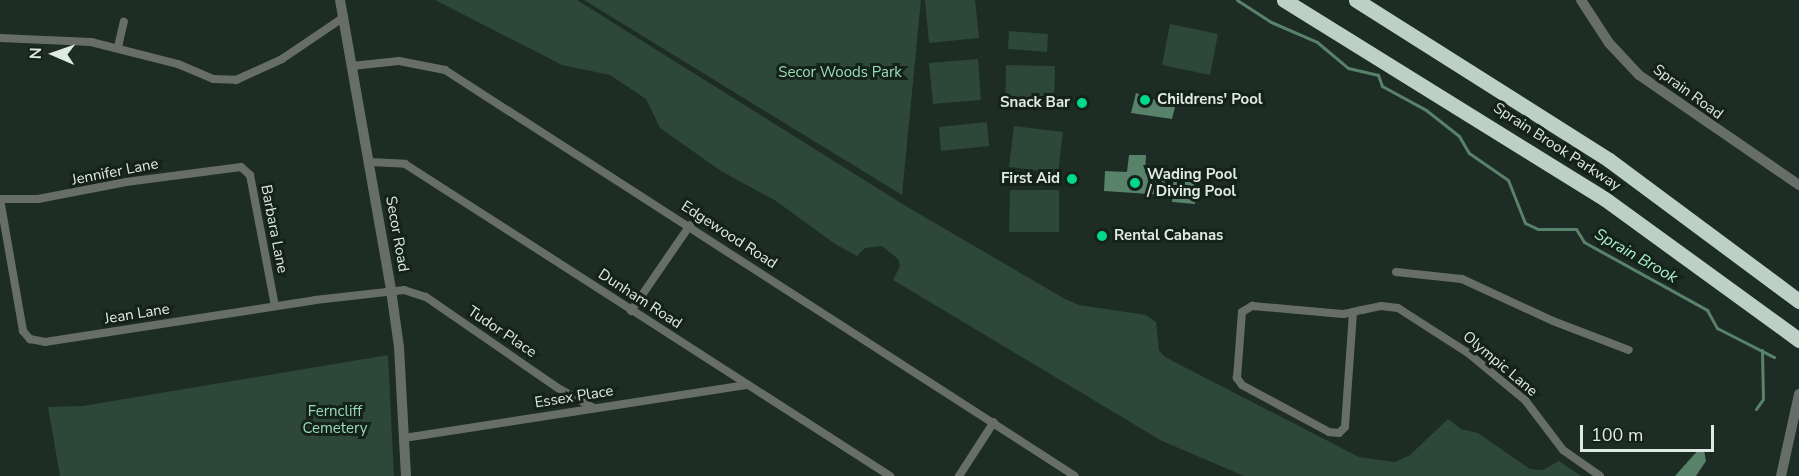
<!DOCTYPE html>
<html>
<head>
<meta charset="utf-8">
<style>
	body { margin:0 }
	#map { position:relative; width:1799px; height:476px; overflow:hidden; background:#1d2c24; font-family:"Nunito Sans",sans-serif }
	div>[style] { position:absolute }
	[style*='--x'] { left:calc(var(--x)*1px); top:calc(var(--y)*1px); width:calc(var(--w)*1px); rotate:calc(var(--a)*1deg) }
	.green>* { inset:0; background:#2d4738 }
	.water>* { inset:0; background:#59826a }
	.stream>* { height:3px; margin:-1.5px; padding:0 1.5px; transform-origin:1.5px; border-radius:1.5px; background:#59826a }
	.minor>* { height:8px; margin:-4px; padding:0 4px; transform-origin:4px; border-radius:4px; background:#676e69 }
	.tertiary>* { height:10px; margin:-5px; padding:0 5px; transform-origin:5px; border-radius:5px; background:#676e69 }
	.motorway>* { height:15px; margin:-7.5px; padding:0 7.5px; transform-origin:7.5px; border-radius:7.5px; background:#bdd0c5 }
	.dots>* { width:16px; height:16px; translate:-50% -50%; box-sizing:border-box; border:3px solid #14221a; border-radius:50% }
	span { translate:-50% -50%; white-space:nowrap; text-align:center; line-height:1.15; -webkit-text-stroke:6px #14221a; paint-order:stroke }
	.park-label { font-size:15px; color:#99ddb6 }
	.street-label { font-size:15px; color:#e0eae4 }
	.poi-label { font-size:15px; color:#e0eae4; font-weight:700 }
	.left { translate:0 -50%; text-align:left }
	.right { translate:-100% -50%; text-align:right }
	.water-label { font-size:16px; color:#acf1c9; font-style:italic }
	.north { position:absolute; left:24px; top:24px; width:60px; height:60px; -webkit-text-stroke:4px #14221a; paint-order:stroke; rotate:272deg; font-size:16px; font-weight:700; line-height:24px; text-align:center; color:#e0eae4 }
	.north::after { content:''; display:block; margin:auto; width:21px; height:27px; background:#e0eae4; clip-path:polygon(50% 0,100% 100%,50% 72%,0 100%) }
	.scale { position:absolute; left:1580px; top:425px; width:134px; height:27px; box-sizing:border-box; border:3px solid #e0eae4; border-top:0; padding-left:8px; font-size:18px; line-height:21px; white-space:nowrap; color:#e0eae4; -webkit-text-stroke:4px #14221a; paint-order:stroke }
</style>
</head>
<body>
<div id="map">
	<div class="green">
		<div style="clip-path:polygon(435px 0,577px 0,909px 208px,1065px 299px,1079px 305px,1146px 315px,1156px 322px,1159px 350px,1165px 357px,1359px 457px,1395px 462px,1410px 455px,1448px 419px,1461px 429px,1478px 433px,1530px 469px,1543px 470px,1559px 461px,1581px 476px,1244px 476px,1162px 441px,893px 280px,900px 266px,898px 259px,882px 246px,865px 248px,857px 256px,835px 244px,776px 201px,721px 171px,660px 128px,646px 99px,610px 75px,562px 65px)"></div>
		<div style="clip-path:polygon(584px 0,921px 0,902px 195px)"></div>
		<div style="clip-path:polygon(925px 0,975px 0,979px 38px,929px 43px)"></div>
		<div style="clip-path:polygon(1170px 24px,1218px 34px,1210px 75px,1162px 65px)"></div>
		<div style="clip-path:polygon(1009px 31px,1048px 34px,1047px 52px,1008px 49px)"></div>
		<div style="clip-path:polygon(978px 59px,981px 100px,933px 104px,929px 63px)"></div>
		<div style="clip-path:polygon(1006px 65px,1055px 66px,1054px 107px,1005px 107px)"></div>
		<div style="clip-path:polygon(987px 122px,989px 146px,941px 151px,939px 127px)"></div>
		<div style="clip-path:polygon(1014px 126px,1063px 132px,1058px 173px,1009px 167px)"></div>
		<div style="clip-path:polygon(1010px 190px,1059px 190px,1059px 232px,1009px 232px)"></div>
		<div style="clip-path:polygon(388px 355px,394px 476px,60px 476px,48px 407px,83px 406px)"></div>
	</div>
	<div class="water">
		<div style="clip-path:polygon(1136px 93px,1175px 107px,1172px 119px,1131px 113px)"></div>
		<div style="clip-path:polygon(1129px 155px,1146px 155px,1145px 173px,1166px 174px,1165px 195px,1104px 191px,1105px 171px,1127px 172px)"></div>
		<div style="clip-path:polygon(1174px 168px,1197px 170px,1195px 204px,1172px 202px)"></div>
		<div style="clip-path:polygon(1699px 449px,1704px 450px,1706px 461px,1696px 476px,1675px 476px)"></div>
	</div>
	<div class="stream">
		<div style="--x:1237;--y:0;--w:40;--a:32.9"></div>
		<div style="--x:1271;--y:22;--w:50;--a:23.5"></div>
		<div style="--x:1317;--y:42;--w:40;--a:40"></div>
		<div style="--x:1348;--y:68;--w:31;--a:13"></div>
		<div style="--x:1378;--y:75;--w:12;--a:70"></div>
		<div style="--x:1382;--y:86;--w:50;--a:28.6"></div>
		<div style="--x:1426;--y:110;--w:42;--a:38.2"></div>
		<div style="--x:1459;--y:136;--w:20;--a:60"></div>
		<div style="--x:1469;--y:153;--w:47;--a:34.7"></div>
		<div style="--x:1508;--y:180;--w:46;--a:68.4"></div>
		<div style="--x:1525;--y:223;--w:14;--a:25"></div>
		<div style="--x:1538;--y:229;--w:38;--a:0"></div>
		<div style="--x:1576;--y:229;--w:15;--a:58"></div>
		<div style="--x:1584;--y:242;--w:141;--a:28.9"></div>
		<div style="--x:1707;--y:310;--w:21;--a:61"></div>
		<div style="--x:1717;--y:328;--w:64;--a:27"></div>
		<div style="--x:1756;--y:409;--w:12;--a:-55"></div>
		<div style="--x:1763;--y:399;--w:49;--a:-91.2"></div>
	</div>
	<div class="minor">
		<div style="--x:0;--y:38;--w:91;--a:2.5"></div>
		<div style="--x:91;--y:42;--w:90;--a:14.2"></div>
		<div style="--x:178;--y:64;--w:38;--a:23"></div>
		<div style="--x:213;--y:79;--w:23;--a:2"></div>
		<div style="--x:236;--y:80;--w:51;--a:-24.5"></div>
		<div style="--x:282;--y:59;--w:75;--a:-34.1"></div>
		<div style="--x:118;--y:47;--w:26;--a:-77"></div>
		<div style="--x:352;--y:66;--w:47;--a:-6.1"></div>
		<div style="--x:399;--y:61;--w:47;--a:11.1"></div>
		<div style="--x:445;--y:70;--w:749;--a:32.8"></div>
		<div style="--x:370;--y:162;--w:35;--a:3"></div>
		<div style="--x:405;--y:164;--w:577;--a:32.75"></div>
		<div style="--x:0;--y:199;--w:134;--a:80.1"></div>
		<div style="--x:23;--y:331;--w:11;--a:49"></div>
		<div style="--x:30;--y:339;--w:15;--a:11"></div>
		<div style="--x:45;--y:342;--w:273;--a:-8.8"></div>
		<div style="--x:315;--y:300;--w:90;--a:-6.4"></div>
		<div style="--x:404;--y:290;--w:23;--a:18"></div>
		<div style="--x:426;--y:297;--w:160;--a:34.6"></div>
		<div style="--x:558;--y:388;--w:41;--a:29.1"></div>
		<div style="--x:0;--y:199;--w:38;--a:0"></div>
		<div style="--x:38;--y:199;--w:90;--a:-10.9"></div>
		<div style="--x:126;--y:182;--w:116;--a:-7.4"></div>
		<div style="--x:241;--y:167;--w:12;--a:42"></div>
		<div style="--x:250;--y:175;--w:133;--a:79.2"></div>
		<div style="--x:1396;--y:272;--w:66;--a:6.1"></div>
		<div style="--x:1462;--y:279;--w:100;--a:24.8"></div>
		<div style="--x:1553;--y:321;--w:81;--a:20.9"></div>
		<div style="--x:631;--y:311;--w:104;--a:-55.5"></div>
		<div style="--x:1353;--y:312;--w:115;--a:94"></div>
		<div style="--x:1345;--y:427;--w:8;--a:135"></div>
		<div style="--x:1339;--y:433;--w:10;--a:-174"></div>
		<div style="--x:1329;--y:432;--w:99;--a:-151.6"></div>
		<div style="--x:1242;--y:385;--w:9;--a:-126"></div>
		<div style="--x:1237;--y:378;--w:66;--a:-85.7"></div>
		<div style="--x:1242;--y:312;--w:12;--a:-31"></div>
		<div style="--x:1252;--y:306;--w:91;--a:5"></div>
		<div style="--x:1343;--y:314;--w:10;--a:-11"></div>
		<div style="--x:1353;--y:312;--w:9;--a:-13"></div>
		<div style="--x:1362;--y:310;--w:19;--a:-12"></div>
		<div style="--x:1381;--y:306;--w:17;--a:7"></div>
		<div style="--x:1398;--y:308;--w:83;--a:32.7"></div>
		<div style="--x:1468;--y:353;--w:74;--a:39.5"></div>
		<div style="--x:1525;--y:400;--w:63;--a:52.8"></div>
		<div style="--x:1563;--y:450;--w:45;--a:35.1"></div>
		<div style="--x:404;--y:438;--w:348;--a:-8.8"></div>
		<div style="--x:959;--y:476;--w:64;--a:-57.1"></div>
	</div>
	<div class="tertiary">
		<div style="--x:340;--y:0;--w:294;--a:80"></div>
		<div style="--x:391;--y:290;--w:58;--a:82"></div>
		<div style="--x:399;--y:347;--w:129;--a:86.9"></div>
		<div style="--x:1581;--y:0;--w:51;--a:56.9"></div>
		<div style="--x:1609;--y:43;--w:44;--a:46.8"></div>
		<div style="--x:1639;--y:75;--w:194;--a:34.5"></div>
		<div style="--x:1781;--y:476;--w:84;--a:-77.6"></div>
	</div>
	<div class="motorway">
		<div style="--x:1284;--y:0;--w:378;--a:31.8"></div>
		<div style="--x:1605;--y:199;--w:240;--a:36"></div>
		<div style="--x:1356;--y:0;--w:299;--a:32.3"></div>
		<div style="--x:1609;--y:160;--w:237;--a:36.6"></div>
	</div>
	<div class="dots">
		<div style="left:1145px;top:100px;background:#00d98c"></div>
		<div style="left:1082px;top:103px;background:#00d98c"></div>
		<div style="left:1072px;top:179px;background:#00d98c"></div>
		<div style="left:1135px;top:183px;background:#00d98c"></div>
		<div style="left:1102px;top:236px;background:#00d98c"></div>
	</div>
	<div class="park-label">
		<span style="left:840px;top:73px">Secor Woods Park</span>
		<span style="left:335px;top:420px">Ferncliff<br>Cemetery</span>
	</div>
	<div class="street-label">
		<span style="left:1688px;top:92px;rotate:36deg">Sprain Road</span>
		<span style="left:1557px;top:147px;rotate:33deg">Sprain Brook Parkway</span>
		<span style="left:115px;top:172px;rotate:-11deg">Jennifer Lane</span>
		<span style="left:274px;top:229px;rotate:79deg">Barbara Lane</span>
		<span style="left:397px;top:234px;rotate:80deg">Secor Road</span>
		<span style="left:729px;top:235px;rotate:33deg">Edgewood Road</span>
		<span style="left:640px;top:299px;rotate:33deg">Dunham Road</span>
		<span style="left:137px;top:314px;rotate:-9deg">Jean Lane</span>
		<span style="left:502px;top:332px;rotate:34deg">Tudor Place</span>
		<span style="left:1500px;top:364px;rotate:40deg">Olympic Lane</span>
		<span style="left:574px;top:397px;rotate:-9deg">Essex Place</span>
	</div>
	<div class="poi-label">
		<span class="left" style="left:1157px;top:100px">Childrens' Pool</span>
		<span class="right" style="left:1070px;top:103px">Snack Bar</span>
		<span class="left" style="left:1147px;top:183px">Wading Pool<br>/ Diving Pool</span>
		<span class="right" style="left:1060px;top:179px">First Aid</span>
		<span class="left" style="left:1114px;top:236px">Rental Cabanas</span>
	</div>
	<div class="water-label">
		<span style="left:1636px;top:256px;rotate:30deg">Sprain Brook</span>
	</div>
	<div class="north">N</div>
	<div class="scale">100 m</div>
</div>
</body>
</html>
